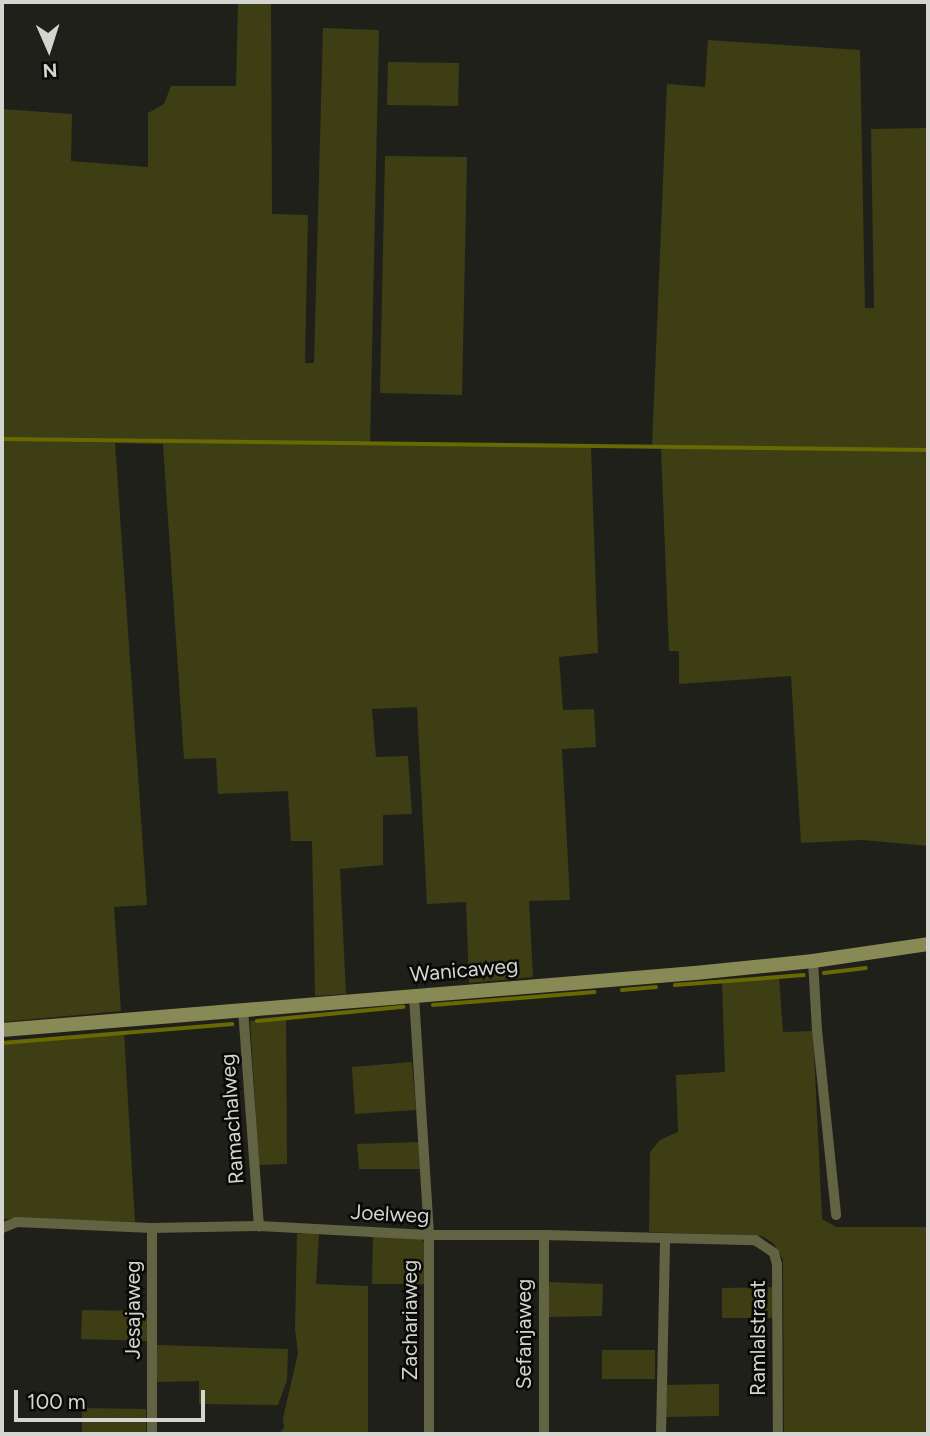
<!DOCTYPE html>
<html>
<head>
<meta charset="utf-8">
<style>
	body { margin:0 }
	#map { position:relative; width:930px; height:1436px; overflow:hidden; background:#20201a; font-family:Figtree,sans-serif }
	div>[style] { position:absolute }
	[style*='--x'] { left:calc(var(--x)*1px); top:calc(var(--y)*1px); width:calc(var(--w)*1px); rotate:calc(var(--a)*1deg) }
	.green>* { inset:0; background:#3d3e14 }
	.stream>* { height:3.5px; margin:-1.75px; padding:0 1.75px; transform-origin:1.75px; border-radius:1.75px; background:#686903 }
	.street>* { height:10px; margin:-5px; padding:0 5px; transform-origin:5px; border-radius:5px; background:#626343 }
	.secondary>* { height:14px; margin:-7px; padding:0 7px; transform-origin:7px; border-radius:7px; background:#888a55 }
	span { translate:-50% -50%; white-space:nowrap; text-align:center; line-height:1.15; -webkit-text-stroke:5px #090907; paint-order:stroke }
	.street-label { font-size:21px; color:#d4d4d0 }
	.frame { position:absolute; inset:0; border:4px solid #d4d4d0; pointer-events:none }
	.north { position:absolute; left:14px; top:14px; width:70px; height:70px; -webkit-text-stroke:5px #090907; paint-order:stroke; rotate:177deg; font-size:19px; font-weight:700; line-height:28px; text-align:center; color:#d4d4d0 }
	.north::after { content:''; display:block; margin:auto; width:24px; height:32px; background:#d4d4d0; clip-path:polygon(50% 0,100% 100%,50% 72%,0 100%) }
	.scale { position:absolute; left:14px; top:1390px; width:191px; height:32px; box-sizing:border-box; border:4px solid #d4d4d0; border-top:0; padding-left:9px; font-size:21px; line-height:24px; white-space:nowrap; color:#d4d4d0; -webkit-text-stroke:5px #090907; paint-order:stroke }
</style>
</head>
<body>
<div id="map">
	<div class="green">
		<div style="clip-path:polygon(238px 2px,271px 2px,272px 214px,308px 215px,305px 363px,314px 363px,323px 28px,379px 30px,370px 444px,591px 447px,598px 653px,559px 657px,563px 710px,594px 709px,596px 747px,562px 749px,570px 900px,529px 901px,533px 977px,469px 983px,466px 902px,427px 904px,417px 707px,372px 709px,376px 757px,408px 756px,412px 814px,383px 815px,383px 865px,340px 869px,346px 994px,315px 996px,312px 841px,291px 841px,288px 791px,218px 794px,216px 758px,184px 759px,163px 444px,115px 443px,147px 905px,114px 907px,121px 1011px,2px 1022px,2px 109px,72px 114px,71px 161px,148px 167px,148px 113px,164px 104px,171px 86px,236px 86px)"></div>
		<div style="clip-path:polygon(708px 40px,860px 50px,865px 308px,874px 308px,871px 129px,928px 128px,928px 846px,862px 840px,801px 843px,791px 676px,679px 684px,679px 651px,669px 651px,661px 448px,652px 447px,667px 84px,705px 87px)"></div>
		<div style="clip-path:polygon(388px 62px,459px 63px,458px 106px,387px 105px)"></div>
		<div style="clip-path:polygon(385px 156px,467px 157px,462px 395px,380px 393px)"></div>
		<div style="clip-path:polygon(779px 977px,783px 1032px,813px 1031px,822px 1219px,836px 1227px,928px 1227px,928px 1434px,784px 1434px,783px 1260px,774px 1244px,762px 1236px,649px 1232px,650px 1152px,660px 1140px,678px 1132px,676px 1075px,725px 1072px,722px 982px)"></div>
		<div style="clip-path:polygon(286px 1018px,287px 1164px,259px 1165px,250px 1021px)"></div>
		<div style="clip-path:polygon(124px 1033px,135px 1222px,2px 1219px,2px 1043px)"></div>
		<div style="clip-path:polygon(412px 1062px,416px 1110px,355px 1114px,352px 1067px)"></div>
		<div style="clip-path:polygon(419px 1142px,420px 1169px,359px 1169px,357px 1144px)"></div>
		<div style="clip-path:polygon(319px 1233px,316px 1284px,368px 1286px,368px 1434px,278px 1434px,284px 1428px,283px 1418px,298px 1353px,295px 1329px,297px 1234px)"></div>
		<div style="clip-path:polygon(373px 1235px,422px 1239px,425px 1244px,426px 1284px,372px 1284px)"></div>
		<div style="clip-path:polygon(548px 1282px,603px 1284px,602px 1316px,549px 1317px)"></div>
		<div style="clip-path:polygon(774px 1287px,773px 1318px,722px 1318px,722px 1288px)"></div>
		<div style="clip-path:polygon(82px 1310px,147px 1311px,147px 1341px,81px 1339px)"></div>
		<div style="clip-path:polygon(156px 1345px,288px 1349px,287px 1380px,278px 1405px,199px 1404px,199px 1381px,156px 1382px)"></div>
		<div style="clip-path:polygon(602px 1350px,655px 1350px,655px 1379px,602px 1379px)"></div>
		<div style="clip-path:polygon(719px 1384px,719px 1416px,662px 1417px,663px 1385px)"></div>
		<div style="clip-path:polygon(82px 1408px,146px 1409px,146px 1434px,82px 1434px)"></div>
	</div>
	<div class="stream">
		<div style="--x:2;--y:439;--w:926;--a:0.68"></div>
		<div style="--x:824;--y:973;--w:42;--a:-6.8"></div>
		<div style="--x:675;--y:985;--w:129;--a:-4.4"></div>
		<div style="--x:622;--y:990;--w:34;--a:-5"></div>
		<div style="--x:433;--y:1005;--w:162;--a:-4.6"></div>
		<div style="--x:257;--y:1021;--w:147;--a:-5.5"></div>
		<div style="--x:2;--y:1043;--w:231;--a:-4.7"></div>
	</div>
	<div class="street">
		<div style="--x:813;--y:961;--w:69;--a:86.7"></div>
		<div style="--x:817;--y:1030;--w:186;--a:84.1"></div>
		<div style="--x:414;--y:996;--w:239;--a:86.4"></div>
		<div style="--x:429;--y:1235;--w:199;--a:90"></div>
		<div style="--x:243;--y:1009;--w:218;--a:85.8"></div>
		<div style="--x:2;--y:1228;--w:16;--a:-22"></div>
		<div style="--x:17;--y:1222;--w:135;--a:2.5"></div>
		<div style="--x:152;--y:1228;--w:107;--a:-1.1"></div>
		<div style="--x:259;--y:1226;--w:170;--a:3"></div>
		<div style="--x:429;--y:1235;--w:115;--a:0"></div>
		<div style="--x:544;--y:1235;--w:211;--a:1.4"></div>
		<div style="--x:755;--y:1240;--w:23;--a:34"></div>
		<div style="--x:774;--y:1253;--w:11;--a:75"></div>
		<div style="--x:777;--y:1264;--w:170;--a:89.7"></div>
		<div style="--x:152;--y:1434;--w:206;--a:-90"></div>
		<div style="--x:544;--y:1434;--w:199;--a:-90"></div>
		<div style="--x:661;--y:1434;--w:194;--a:-88.8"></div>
	</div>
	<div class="secondary">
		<div style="--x:2;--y:1030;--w:695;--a:-4.7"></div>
		<div style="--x:695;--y:973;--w:119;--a:-5.8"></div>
		<div style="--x:813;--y:961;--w:116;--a:-8.4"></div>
	</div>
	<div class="street-label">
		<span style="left:464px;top:970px;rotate:-5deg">Wanicaweg</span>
		<span style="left:232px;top:1119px;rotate:-94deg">Ramachalweg</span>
		<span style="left:390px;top:1214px;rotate:3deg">Joelweg</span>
		<span style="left:133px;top:1310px;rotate:-90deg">Jesajaweg</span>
		<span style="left:410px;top:1320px;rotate:-90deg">Zachariaweg</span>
		<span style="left:524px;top:1334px;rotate:-90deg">Sefanjaweg</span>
		<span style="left:758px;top:1338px;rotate:-90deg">Ramlalstraat</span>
	</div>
	<div class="frame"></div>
	<div class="north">N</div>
	<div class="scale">100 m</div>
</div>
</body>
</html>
